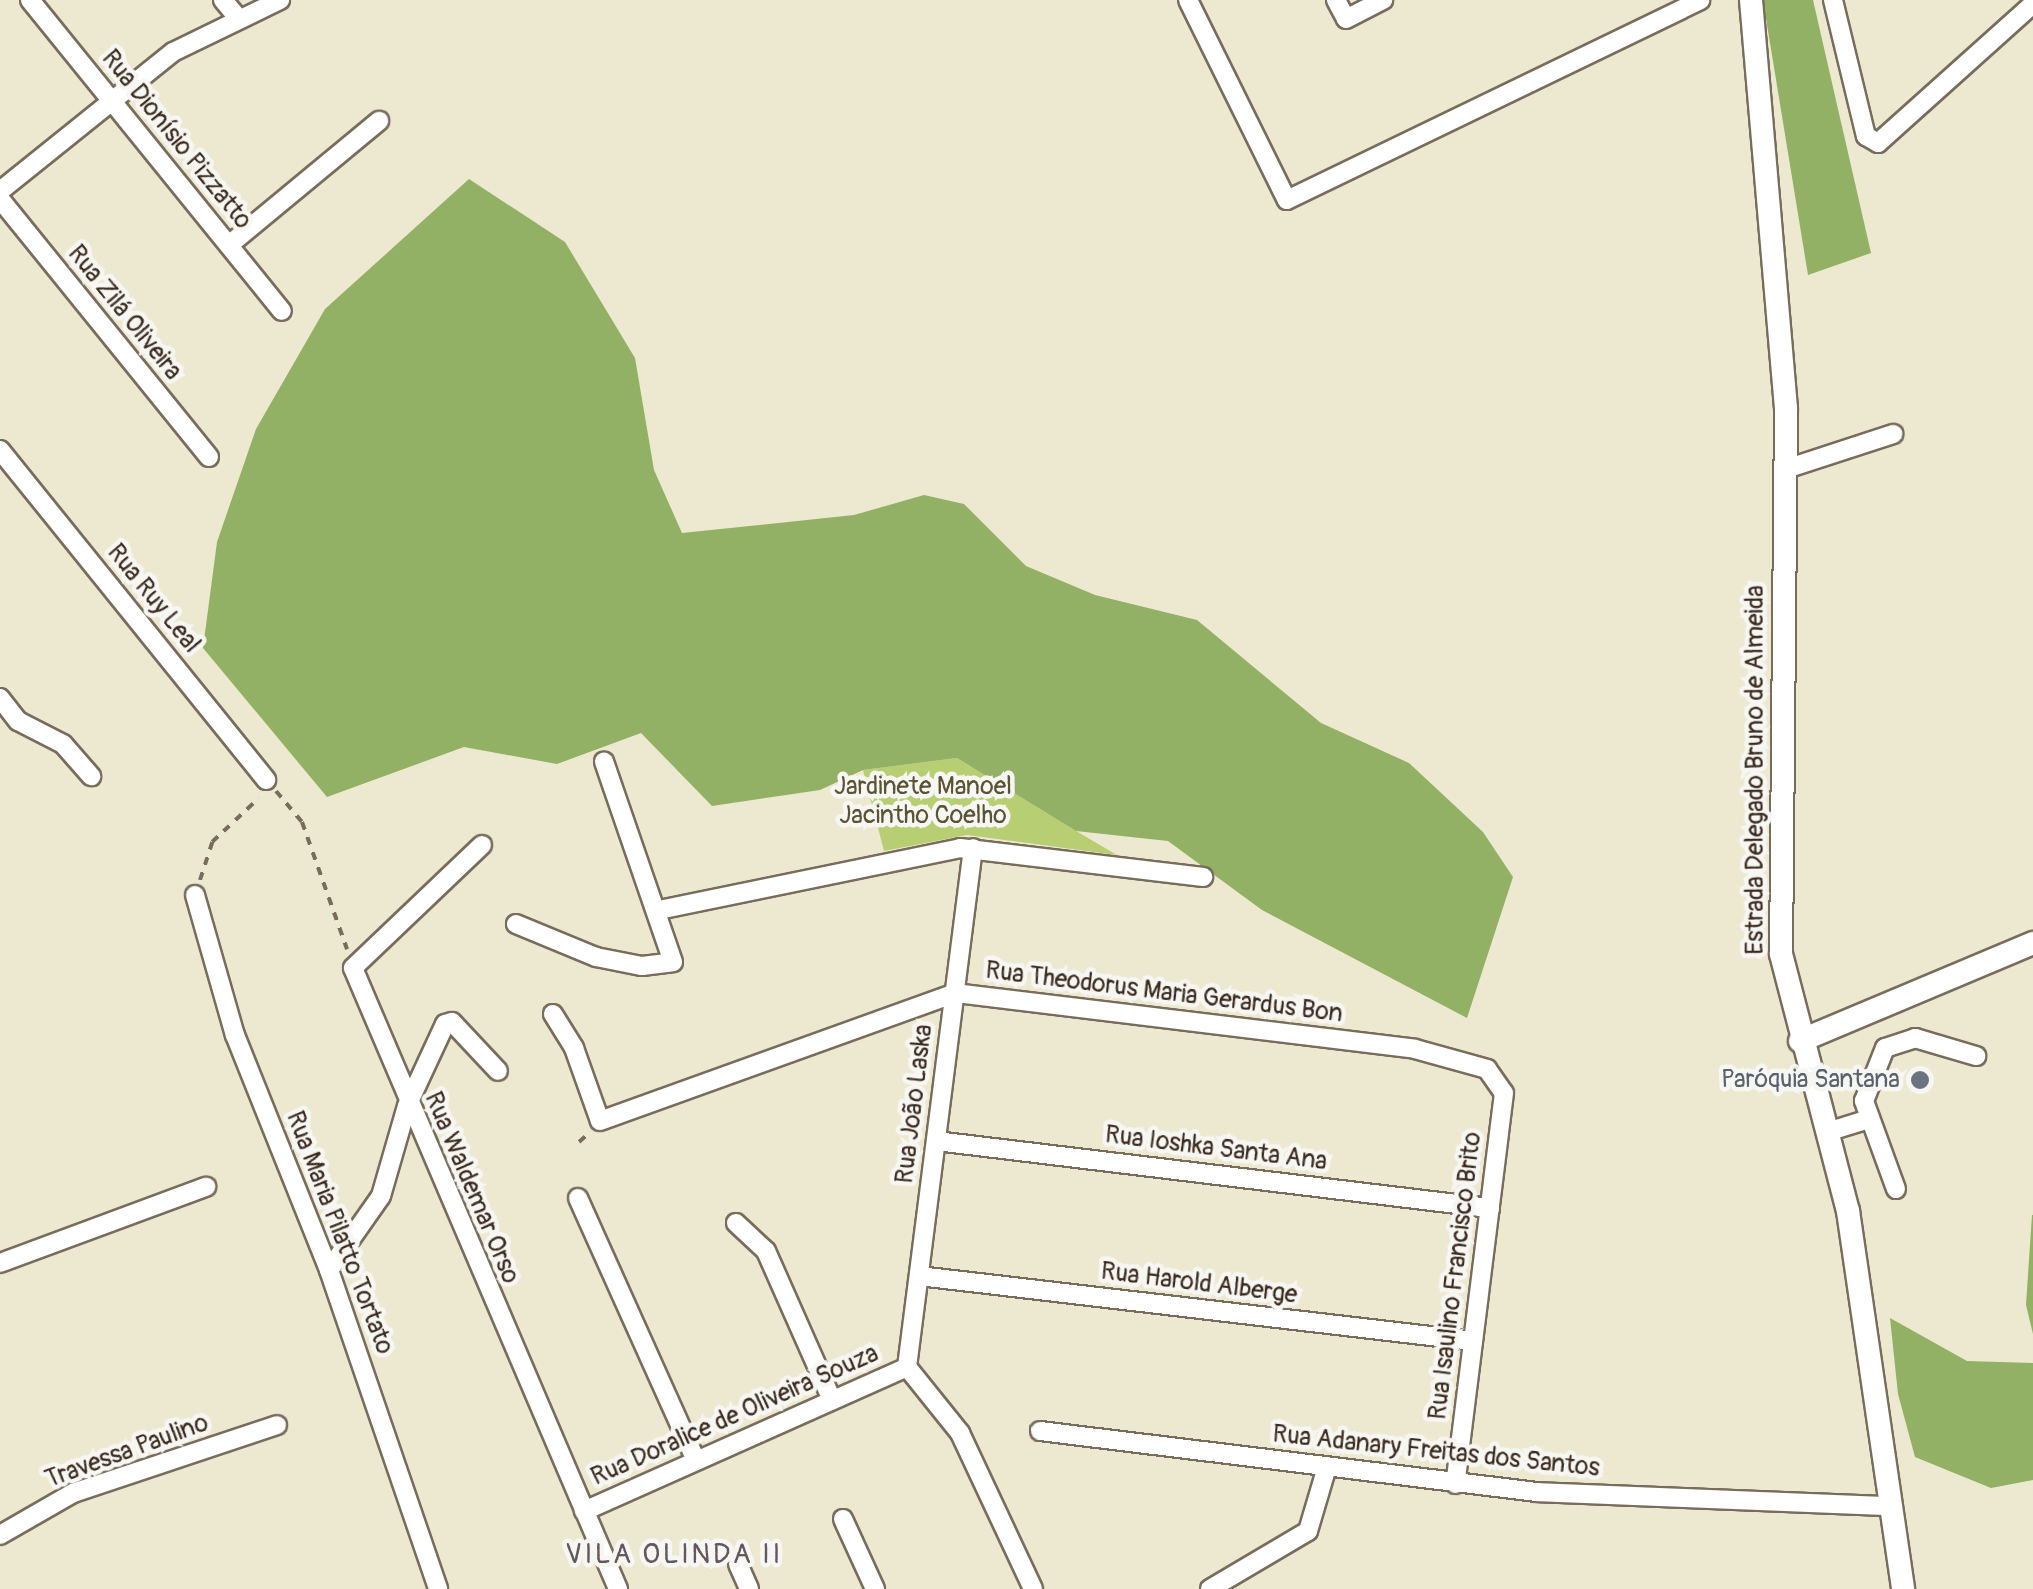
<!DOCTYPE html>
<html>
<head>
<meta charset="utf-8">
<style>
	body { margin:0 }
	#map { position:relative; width:2033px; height:1589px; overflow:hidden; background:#ede8d0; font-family:Pangolin,sans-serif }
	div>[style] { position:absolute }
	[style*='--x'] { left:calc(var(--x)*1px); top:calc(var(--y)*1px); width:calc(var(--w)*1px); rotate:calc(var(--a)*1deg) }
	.green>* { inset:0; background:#b8ce72 }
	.forest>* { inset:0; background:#92b164 }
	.path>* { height:4px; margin-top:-2px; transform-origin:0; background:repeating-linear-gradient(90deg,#796c5c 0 8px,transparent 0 16px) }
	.roads { filter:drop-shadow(2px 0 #796c5c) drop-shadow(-2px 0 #796c5c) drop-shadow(0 2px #796c5c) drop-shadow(0 -2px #796c5c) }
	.minor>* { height:18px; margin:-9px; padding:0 9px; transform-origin:9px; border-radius:9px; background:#fff }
	.major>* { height:22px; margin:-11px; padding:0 11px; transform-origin:11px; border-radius:11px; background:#fff }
	.dots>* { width:28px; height:28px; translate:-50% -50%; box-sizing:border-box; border:5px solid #f6f6f2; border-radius:50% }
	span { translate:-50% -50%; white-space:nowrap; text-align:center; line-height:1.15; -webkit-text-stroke:9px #f6f6f2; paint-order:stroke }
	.street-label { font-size:25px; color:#3b2a1e }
	.park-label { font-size:25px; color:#5a5333 }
	.worship-label { font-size:25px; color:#5b616d }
	.right { translate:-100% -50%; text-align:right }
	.neighbourhood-label { font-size:28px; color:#65565e; letter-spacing:2.5px }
</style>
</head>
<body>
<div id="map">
	<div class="green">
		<div style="clip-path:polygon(957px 758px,1076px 831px,1117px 855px,967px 835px,884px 851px,863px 770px)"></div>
	</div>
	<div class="forest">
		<div style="clip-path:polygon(1763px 0,1813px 0,1871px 253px,1808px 275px)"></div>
		<div style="clip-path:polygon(469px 179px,565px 242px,635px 358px,654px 470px,682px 533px,854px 515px,924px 495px,964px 504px,1026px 566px,1095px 595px,1197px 620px,1321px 723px,1409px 763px,1483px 832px,1513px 877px,1467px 1018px,1262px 910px,1168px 841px,1076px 831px,957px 758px,863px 770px,820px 790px,712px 806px,641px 733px,557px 764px,464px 747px,327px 797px,203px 648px,217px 542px,256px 429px,325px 309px)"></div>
		<div style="clip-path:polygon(2032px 1215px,2033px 1215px,2033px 1334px,2026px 1305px)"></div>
		<div style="clip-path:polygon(1890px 1318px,1967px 1361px,2033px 1363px,2033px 1480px,1991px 1488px,1915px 1457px,1898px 1394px)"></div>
	</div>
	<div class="path">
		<div style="--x:276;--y:791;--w:40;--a:50"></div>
		<div style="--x:302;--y:822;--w:135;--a:70.5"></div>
		<div style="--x:200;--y:880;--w:40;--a:-72"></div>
		<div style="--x:212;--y:842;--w:64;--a:-43.1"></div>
		<div style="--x:579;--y:1142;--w:15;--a:-42"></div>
	</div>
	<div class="roads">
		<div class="minor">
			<div style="--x:30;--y:0;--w:400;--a:51"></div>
			<div style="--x:223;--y:0;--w:23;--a:50"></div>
			<div style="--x:1188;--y:0;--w:223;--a:63.7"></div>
			<div style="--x:1287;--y:200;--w:459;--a:-25.8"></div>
			<div style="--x:1336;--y:0;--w:21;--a:62"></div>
			<div style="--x:1346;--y:19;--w:42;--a:-27.2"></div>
			<div style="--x:1833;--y:0;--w:140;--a:76.4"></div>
			<div style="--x:1866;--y:136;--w:14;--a:30"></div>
			<div style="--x:1878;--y:143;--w:208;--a:-41.9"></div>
			<div style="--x:0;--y:191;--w:222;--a:-38.8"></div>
			<div style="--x:173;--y:52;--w:119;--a:-25.9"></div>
			<div style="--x:0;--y:199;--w:332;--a:51"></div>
			<div style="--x:229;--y:245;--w:195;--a:-39.6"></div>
			<div style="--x:0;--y:450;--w:424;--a:51.1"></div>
			<div style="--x:1786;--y:469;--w:113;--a:-18.1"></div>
			<div style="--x:0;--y:698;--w:29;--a:52"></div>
			<div style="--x:18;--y:721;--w:51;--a:27.1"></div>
			<div style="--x:63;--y:744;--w:43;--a:48.8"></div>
			<div style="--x:482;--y:845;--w:178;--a:136.4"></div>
			<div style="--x:353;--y:968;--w:675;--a:66.89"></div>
			<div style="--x:195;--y:895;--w:146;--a:74.1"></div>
			<div style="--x:235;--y:1035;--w:253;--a:68.2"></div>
			<div style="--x:329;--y:1270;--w:337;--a:71.1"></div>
			<div style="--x:659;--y:910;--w:307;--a:-11.6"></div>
			<div style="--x:960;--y:848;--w:245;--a:6.8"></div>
			<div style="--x:516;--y:924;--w:87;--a:22.4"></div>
			<div style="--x:596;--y:957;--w:47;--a:11.1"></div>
			<div style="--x:642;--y:966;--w:31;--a:-7"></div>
			<div style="--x:673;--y:962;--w:212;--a:-109"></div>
			<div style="--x:553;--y:1014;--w:40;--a:58"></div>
			<div style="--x:574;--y:1048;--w:77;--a:70.4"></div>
			<div style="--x:600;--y:1121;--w:377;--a:-19.8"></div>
			<div style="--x:955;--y:993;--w:463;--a:6.9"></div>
			<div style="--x:1415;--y:1049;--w:75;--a:15.5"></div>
			<div style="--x:1487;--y:1069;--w:29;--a:55"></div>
			<div style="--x:1504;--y:1093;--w:394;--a:97.1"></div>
			<div style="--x:1827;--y:1132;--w:41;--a:-17.1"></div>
			<div style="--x:936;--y:1141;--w:558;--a:6.9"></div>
			<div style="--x:1896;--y:1189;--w:94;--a:-110"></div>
			<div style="--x:1864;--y:1101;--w:57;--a:-68.4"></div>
			<div style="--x:1885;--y:1048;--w:32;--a:-18"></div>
			<div style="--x:1915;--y:1038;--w:64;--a:16.4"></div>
			<div style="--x:578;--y:1198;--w:288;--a:65.8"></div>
			<div style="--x:736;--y:1223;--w:41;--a:43"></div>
			<div style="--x:766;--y:1251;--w:163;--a:66.1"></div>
			<div style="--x:0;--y:1263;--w:220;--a:-20.3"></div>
			<div style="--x:329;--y:1270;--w:90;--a:-54.9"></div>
			<div style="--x:381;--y:1196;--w:94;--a:-73.9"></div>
			<div style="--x:407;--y:1106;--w:90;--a:-65.1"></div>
			<div style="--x:445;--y:1024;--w:7;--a:-16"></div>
			<div style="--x:452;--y:1022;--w:67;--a:46.8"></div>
			<div style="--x:919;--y:1276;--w:558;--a:6.69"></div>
			<div style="--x:907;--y:1367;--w:523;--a:-82.75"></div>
			<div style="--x:907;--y:1367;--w:85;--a:51.2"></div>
			<div style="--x:960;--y:1433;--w:172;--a:64.9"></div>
			<div style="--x:1040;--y:1431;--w:501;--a:7"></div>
			<div style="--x:1537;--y:1492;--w:351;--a:2.3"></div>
			<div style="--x:584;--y:1511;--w:354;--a:-24"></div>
			<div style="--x:843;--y:1519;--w:77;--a:65.4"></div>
			<div style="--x:0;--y:1535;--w:84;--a:-29.9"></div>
			<div style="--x:73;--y:1493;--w:215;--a:-18.4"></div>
			<div style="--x:738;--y:1564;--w:27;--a:66"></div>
			<div style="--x:1210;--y:1589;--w:114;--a:-30.6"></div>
			<div style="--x:1308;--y:1531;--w:67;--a:-73.5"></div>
		</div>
		<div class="major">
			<div style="--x:1751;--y:0;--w:409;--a:85.1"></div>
			<div style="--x:1786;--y:408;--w:546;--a:90.52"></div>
			<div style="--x:1781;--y:954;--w:266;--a:75.4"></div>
			<div style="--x:1848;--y:1211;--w:382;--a:81.7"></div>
			<div style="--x:1800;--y:1041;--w:253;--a:-22.8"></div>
		</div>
	</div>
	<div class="dots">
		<div style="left:1920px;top:1080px;background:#6b7280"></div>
	</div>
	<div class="street-label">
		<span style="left:176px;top:140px;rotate:51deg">Rua Dionísio Pizzatto</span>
		<span style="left:124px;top:313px;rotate:51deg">Rua Zilá Oliveira</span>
		<span style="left:153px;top:599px;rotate:51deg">Rua Ruy Leal</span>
		<span style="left:1756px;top:770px;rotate:-90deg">Estrada Delegado Bruno de Almeida</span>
		<span style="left:1164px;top:993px;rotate:7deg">Rua Theodorus Maria Gerardus Bon</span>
		<span style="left:915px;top:1104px;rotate:-83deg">Rua João Laska</span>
		<span style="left:1216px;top:1149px;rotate:7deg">Rua Ioshka Santa Ana</span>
		<span style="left:471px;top:1188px;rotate:67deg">Rua Waldemar Orso</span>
		<span style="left:339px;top:1233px;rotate:69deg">Rua Maria Pilatto Tortato</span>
		<span style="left:1456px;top:1276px;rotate:-83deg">Rua Isaulino Francisco Brito</span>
		<span style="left:1199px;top:1284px;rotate:7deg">Rua Harold Alberge</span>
		<span style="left:735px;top:1416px;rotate:-24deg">Rua Doralice de Oliveira Souza</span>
		<span style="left:127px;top:1452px;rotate:-20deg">Travessa Paulino</span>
		<span style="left:1436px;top:1452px;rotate:6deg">Rua Adanary Freitas dos Santos</span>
	</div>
	<div class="park-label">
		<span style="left:923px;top:802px">Jardinete Manoel<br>Jacintho Coelho</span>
	</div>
	<div class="worship-label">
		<span class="right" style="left:1900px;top:1080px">Paróquia Santana</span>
	</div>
	<div class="neighbourhood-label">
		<span style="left:674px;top:1555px">VILA OLINDA II</span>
	</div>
</div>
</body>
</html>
